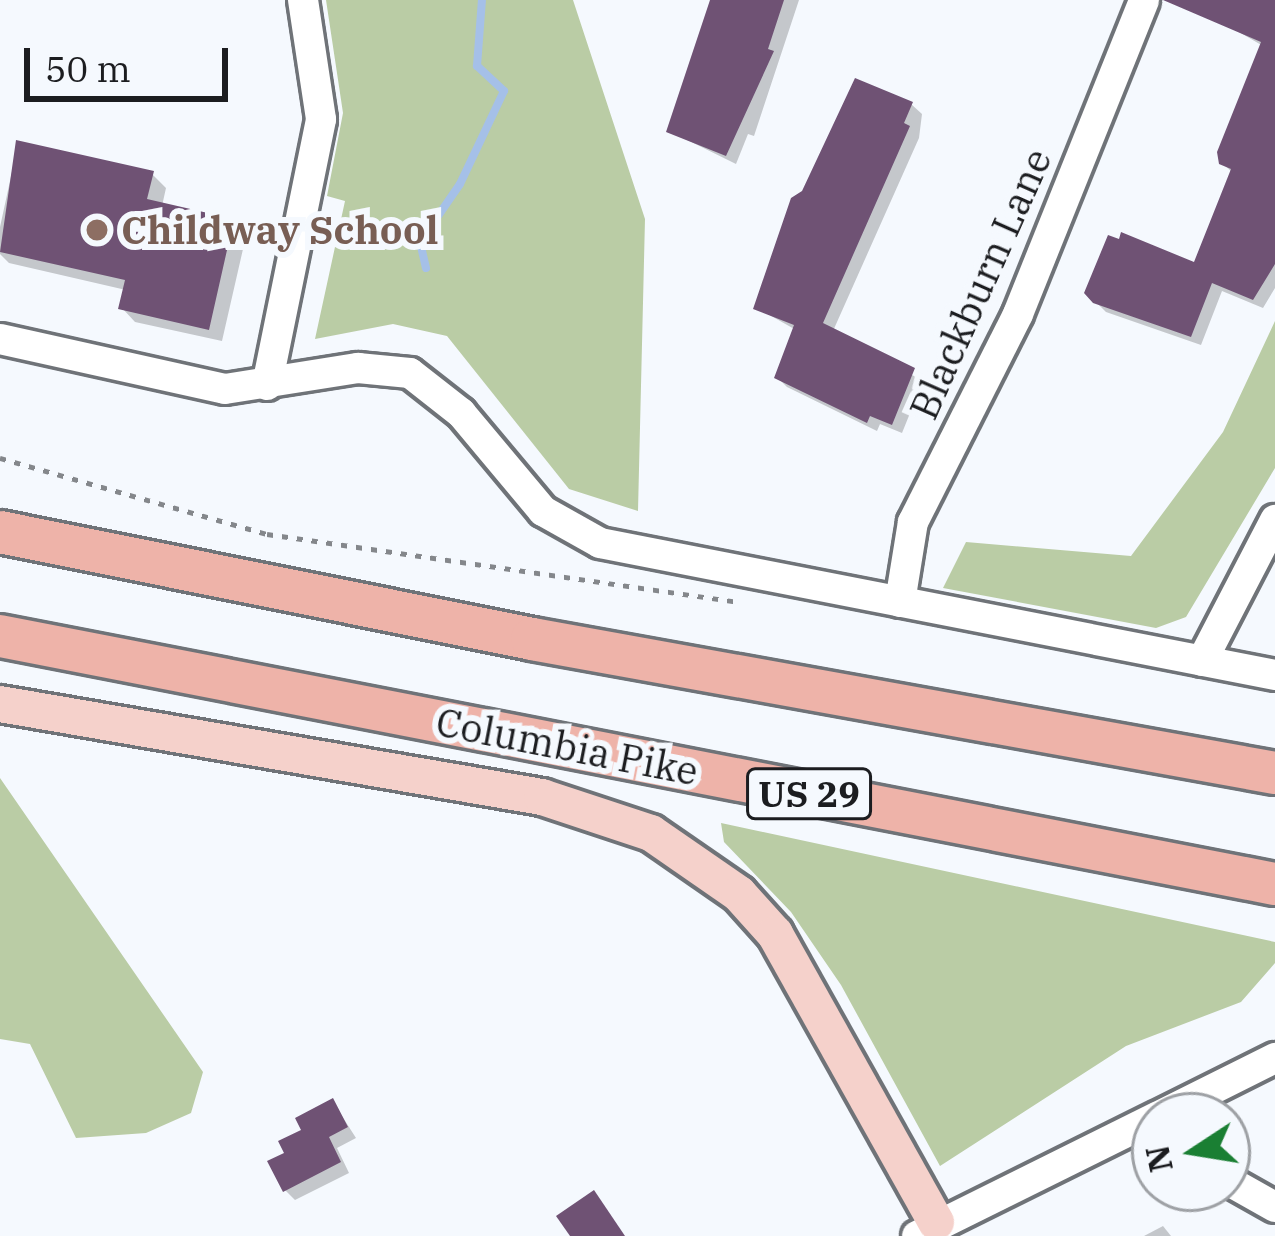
<!DOCTYPE html>
<html>
<head>
<meta charset="utf-8">
<style>
	body { margin:0 }
	#map { position:relative; width:1275px; height:1236px; overflow:hidden; background:#f5f9fe; font-family:"IBM Plex Serif",serif }
	div>[style] { position:absolute }
	[style*='--x'] { left:calc(var(--x)*1px); top:calc(var(--y)*1px); width:calc(var(--w)*1px); rotate:calc(var(--a)*1deg) }
	.green>* { inset:0; background:#bacca5 }
	.shadow>* { inset:0; background:#0003 }
	.stream>* { height:8px; margin:-4px; padding:0 4px; transform-origin:4px; border-radius:4px; background:#a5c0e8 }
	.building>* { inset:0; background:#6f5274 }
	.path>* { height:4.5px; margin-top:-2.25px; transform-origin:0; background:repeating-linear-gradient(90deg,#84878b 0 6px,transparent 0 15px) }
	.roads { filter:drop-shadow(3px 0 #6f7378) drop-shadow(-3px 0 #6f7378) drop-shadow(0 3px #6f7378) drop-shadow(0 -3px #6f7378) }
	.minor>* { height:30px; margin:-15px; padding:0 15px; transform-origin:15px; border-radius:15px; background:#fff }
	.major>* { height:36px; margin:-18px; padding:0 18px; transform-origin:18px; border-radius:18px; background:#f5d1cb }
	.highway>* { height:42px; margin:-21px; padding:0 21px; transform-origin:21px; border-radius:21px; background:#eeb3a9 }
	.dots>* { width:33px; height:33px; translate:-50% -50%; box-sizing:border-box; border:6px solid #f5f9fe; border-radius:50% }
	span { translate:-50% -50%; white-space:nowrap; text-align:center; line-height:1.15; -webkit-text-stroke:12px #f5f9fe; paint-order:stroke }
	.shield-label span { padding:3px 9px; background:#f5f9fe; border:3px solid; border-radius:9px; -webkit-text-stroke-width:0 }
	.shield-label { font-size:36px; color:#1c1d20; font-weight:700 }
	.education-label { font-size:39px; color:#785e54; font-weight:700 }
	.left { translate:0 -50%; text-align:left }
	.street-label { font-size:39px; color:#1c1d20 }
	.north { position:absolute; left:1131px; top:1092px; width:120px; height:120px; box-sizing:border-box; background:#f5f9fe; border:3px solid #9ea1a5; border-radius:50%; rotate:258deg; font-size:33px; font-weight:700; line-height:48px; text-align:center; color:#1c1d20 }
	.north::after { content:''; display:block; margin:auto; width:42px; height:54px; background:#1a7f33; clip-path:polygon(50% 0,100% 100%,50% 72%,0 100%) }
	.scale { position:absolute; left:24px; top:48px; width:204px; height:54px; box-sizing:border-box; border:6px solid #1c1d20; border-top:0; padding-left:15px; font-size:36px; line-height:42px; white-space:nowrap; color:#1c1d20; -webkit-text-stroke:9px #f5f9fe; paint-order:stroke }
</style>
</head>
<body>
<div id="map">
	<div class="green">
		<div style="clip-path:polygon(326px 0,573px 0,645px 219px,638px 511px,569px 489px,447px 336px,393px 324px,315px 339px,345px 201px,327px 196px,343px 113px)"></div>
		<div style="clip-path:polygon(1275px 321px,1275px 468px,1186px 617px,1156px 628px,943px 588px,966px 542px,1131px 556px,1223px 432px)"></div>
		<div style="clip-path:polygon(0 778px,203px 1072px,191px 1113px,146px 1133px,76px 1138px,30px 1044px,0 1039px)"></div>
		<div style="clip-path:polygon(721px 823px,1275px 942px,1275px 963px,1241px 1002px,1126px 1046px,940px 1166px,841px 985px,791px 912px,724px 842px)"></div>
	</div>
	<div class="shadow">
		<div style="clip-path:polygon(712px 0,799px 0,754px 136px,748px 134px,736px 164px,669px 131px)"></div>
		<div style="clip-path:polygon(1184px 0,1275px 0,1275px 288px,1263px 308px,1222px 291px,1201px 345px,1106px 312px,1095px 301px,1196px 266px,1233px 173px,1222px 163px,1263px 46px)"></div>
		<div style="clip-path:polygon(911px 104px,922px 114px,919px 138px,833px 331px,923px 381px,902px 433px,880px 424px,877px 431px,787px 387px,777px 377px,796px 330px,757px 308px)"></div>
		<div style="clip-path:polygon(18px 144px,152px 174px,166px 188px,162px 206px,232px 222px,246px 236px,222px 341px,135px 322px,122px 308px,126px 290px,9px 263px,0 254px,0 227px)"></div>
		<div style="clip-path:polygon(333px 1102px,356px 1138px,337px 1148px,349px 1173px,295px 1200px,285px 1190px,288px 1155px)"></div>
		<div style="clip-path:polygon(1163px 1226px,1171px 1236px,1144px 1236px)"></div>
	</div>
	<div class="stream">
		<div style="--x:426;--y:268;--w:27;--a:-103"></div>
		<div style="--x:420;--y:242;--w:70;--a:-55.4"></div>
		<div style="--x:460;--y:184;--w:103;--a:-64.7"></div>
		<div style="--x:504;--y:91;--w:37;--a:-137"></div>
		<div style="--x:477;--y:66;--w:66;--a:-85.7"></div>
	</div>
	<div class="building">
		<div style="clip-path:polygon(710px 0,784px 0,768px 49px,774px 51px,726px 156px,666px 132px)"></div>
		<div style="clip-path:polygon(1163px 0,1275px 0,1275px 264px,1253px 300px,1212px 283px,1191px 337px,1093px 303px,1084px 293px,1108px 235px,1119px 239px,1121px 232px,1194px 262px,1231px 169px,1219px 164px,1217px 152px,1261px 42px)"></div>
		<div style="clip-path:polygon(855px 78px,913px 102px,904px 123px,910px 126px,823px 323px,915px 368px,892px 425px,870px 416px,867px 423px,774px 378px,794px 325px,753px 309px,791px 198px,802px 191px)"></div>
		<div style="clip-path:polygon(16px 140px,154px 171px,147px 199px,234px 219px,209px 330px,118px 309px,125px 280px,0 252px)"></div>
		<div style="clip-path:polygon(333px 1098px,348px 1127px,329px 1137px,341px 1162px,283px 1192px,267px 1161px,284px 1153px,278px 1141px,301px 1130px,295px 1118px)"></div>
		<div style="clip-path:polygon(594px 1190px,625px 1236px,570px 1236px,556px 1216px)"></div>
	</div>
	<div class="path">
		<div style="--x:0;--y:458;--w:278;--a:15.9"></div>
		<div style="--x:267;--y:534;--w:476;--a:8.2"></div>
	</div>
	<div class="roads">
		<div class="minor">
			<div style="--x:0;--y:339;--w:230;--a:12.5"></div>
			<div style="--x:225;--y:389;--w:135;--a:-9"></div>
			<div style="--x:358;--y:368;--w:52;--a:5.5"></div>
			<div style="--x:410;--y:373;--w:65;--a:38.1"></div>
			<div style="--x:461;--y:413;--w:128;--a:50.1"></div>
			<div style="--x:543;--y:511;--w:65;--a:29.3"></div>
			<div style="--x:600;--y:543;--w:688;--a:11.06"></div>
			<div style="--x:267;--y:385;--w:271;--a:-78.5"></div>
			<div style="--x:321;--y:119;--w:120;--a:-98.6"></div>
			<div style="--x:900;--y:602;--w:81;--a:-80.8"></div>
			<div style="--x:913;--y:522;--w:233;--a:-63.2"></div>
			<div style="--x:1018;--y:314;--w:338;--a:-68.1"></div>
			<div style="--x:1202;--y:661;--w:159;--a:-62.6"></div>
			<div style="--x:1159;--y:1116;--w:130;--a:-26.6"></div>
			<div style="--x:1227;--y:1180;--w:55;--a:29.4"></div>
			<div style="--x:917;--y:1236;--w:266;--a:-26.4"></div>
		</div>
		<div class="major">
			<div style="--x:0;--y:704;--w:550;--a:9.74"></div>
			<div style="--x:542;--y:797;--w:115;--a:18.3"></div>
			<div style="--x:651;--y:833;--w:107;--a:34.7"></div>
			<div style="--x:739;--y:894;--w:54;--a:48"></div>
			<div style="--x:775;--y:934;--w:330;--a:60.8"></div>
		</div>
		<div class="highway">
			<div style="--x:0;--y:532;--w:543;--a:11.37"></div>
			<div style="--x:532;--y:639;--w:755;--a:10.22"></div>
			<div style="--x:0;--y:636;--w:1299;--a:11.01"></div>
		</div>
	</div>
	<div class="dots">
		<div style="left:97px;top:230px;background:#8d6e63"></div>
	</div>
	<div class="shield-label">
		<span style="left:809px;top:794px">US 29</span>
	</div>
	<div class="education-label">
		<span class="left" style="left:121px;top:230px">Childway School</span>
	</div>
	<div class="street-label">
		<span style="left:981px;top:284px;rotate:-66deg">Blackburn Lane</span>
		<span style="left:567px;top:747px;rotate:11deg">Columbia Pike</span>
	</div>
	<div class="north">N</div>
	<div class="scale">50 m</div>
</div>
</body>
</html>
